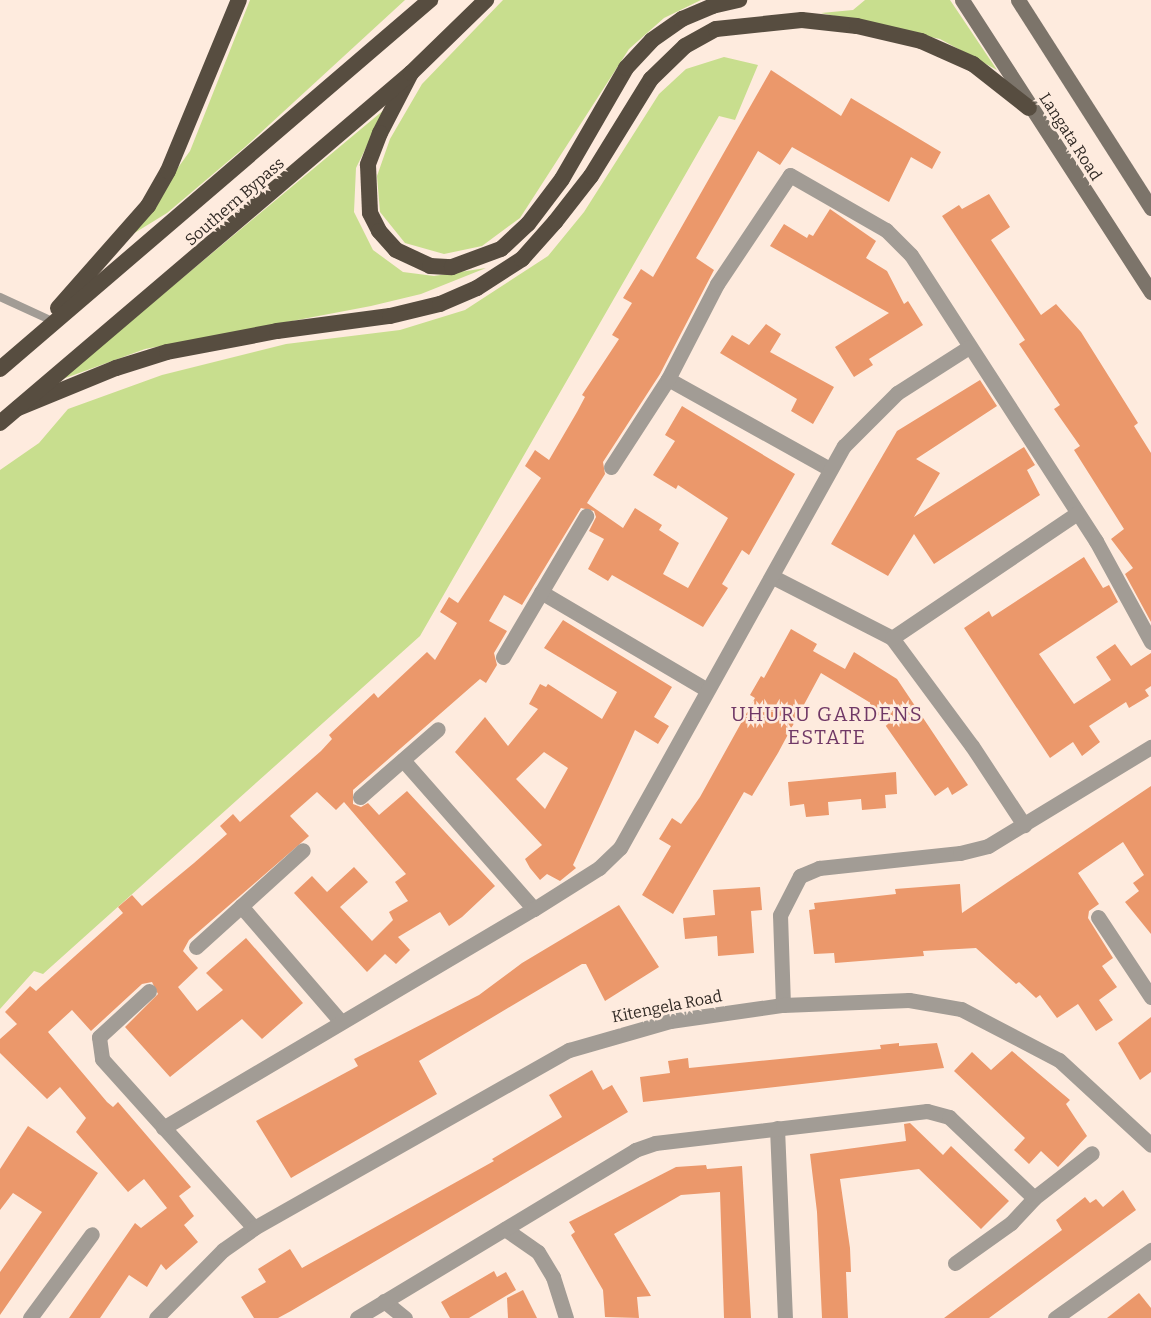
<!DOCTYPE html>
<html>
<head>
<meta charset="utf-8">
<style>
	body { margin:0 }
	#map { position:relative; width:1151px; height:1318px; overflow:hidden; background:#feebde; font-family:Bitter,serif }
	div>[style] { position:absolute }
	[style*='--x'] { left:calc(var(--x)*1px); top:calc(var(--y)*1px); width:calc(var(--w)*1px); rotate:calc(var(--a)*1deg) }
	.green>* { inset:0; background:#c8de8e }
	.building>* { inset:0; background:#eb986b }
	.service>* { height:8px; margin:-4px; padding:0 4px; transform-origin:4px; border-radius:4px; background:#a29c95 }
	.minor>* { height:15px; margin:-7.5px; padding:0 7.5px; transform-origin:7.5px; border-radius:7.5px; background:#a29c95 }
	.secondary>* { height:15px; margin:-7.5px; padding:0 7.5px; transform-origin:7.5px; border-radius:7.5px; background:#7c746a }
	.trunk>* { height:16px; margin:-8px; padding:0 8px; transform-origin:8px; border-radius:8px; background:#574d40 }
	span { translate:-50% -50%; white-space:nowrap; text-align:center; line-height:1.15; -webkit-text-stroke:5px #feebde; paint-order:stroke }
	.street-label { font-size:16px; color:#302924 }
	.quarter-label { font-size:20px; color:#703866; letter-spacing:1.5px }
</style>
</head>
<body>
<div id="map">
	<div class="green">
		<div style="clip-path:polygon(250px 0,405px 0,245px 147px,167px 213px,128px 237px,190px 151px)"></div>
		<div style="clip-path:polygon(503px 0,701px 0,664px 18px,629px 49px,520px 218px,482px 246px,444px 254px,405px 243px,380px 212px,377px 176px,390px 139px,422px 84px)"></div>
		<div style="clip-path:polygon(865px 0,950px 0,997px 70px,940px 39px,821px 13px,853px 10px)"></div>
		<div style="clip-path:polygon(724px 57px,758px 65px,735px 120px,719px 116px,420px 636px,43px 974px,34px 971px,0 1009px,0 470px,39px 443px,68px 409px,162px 375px,286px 344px,400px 330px,465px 310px,548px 256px,584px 212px,659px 94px,686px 69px)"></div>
		<div style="clip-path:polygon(385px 109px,356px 168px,354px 212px,373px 250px,403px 272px,434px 276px,486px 268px,421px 294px,371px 306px,145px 349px,60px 380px)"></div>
	</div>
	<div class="building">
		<div style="clip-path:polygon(771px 70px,841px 116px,851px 98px,941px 152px,932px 169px,911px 157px,889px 202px,792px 147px,780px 165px,758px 151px,696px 258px,714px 270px,660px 374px,603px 462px,605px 474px,587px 503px,623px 528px,635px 508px,662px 525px,659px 530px,679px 543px,663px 574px,688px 588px,728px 518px,678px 485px,676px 489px,653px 475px,675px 441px,665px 435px,682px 406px,795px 474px,749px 555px,742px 550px,722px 584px,728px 588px,703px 627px,612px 575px,608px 581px,588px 569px,604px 539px,589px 531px,596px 517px,594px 511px,581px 508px,522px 605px,504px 595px,489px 621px,507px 631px,494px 653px,497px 665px,486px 683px,480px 679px,353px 790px,353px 804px,361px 807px,368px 803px,379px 815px,407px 791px,495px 886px,462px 917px,449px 926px,440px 912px,398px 937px,410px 950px,396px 964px,385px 954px,367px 972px,294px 893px,312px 876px,327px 892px,354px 867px,368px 882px,340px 907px,372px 941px,393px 920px,389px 912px,408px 901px,395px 882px,406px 874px,344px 802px,336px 810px,317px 792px,290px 816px,309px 836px,189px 940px,183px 951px,198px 968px,178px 987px,197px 1011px,223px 990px,206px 973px,246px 938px,303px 1003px,262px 1039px,242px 1019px,170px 1077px,125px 1027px,158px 994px,152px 982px,142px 984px,91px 1031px,72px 1010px,48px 1032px,107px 1102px,113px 1107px,118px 1102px,191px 1187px,179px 1196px,194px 1216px,184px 1225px,198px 1242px,166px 1270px,161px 1264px,147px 1287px,129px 1275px,100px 1318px,69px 1318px,135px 1223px,141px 1228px,167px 1208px,144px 1179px,128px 1192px,76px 1132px,86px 1118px,60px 1087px,47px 1099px,0 1053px,0 1039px,17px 1024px,5px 1012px,30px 986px,36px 991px,123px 913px,118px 907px,132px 895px,142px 906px,194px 863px,227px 834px,220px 826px,233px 814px,240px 822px,321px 751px,332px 739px,329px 735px,374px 693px,378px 698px,427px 652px,435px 660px,457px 623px,440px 612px,449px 597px,458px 603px,541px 478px,525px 466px,535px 450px,549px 460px,577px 412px,585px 397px,582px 395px,619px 339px,612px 335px,632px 303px,623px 298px,641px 269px,653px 277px)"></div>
		<div style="clip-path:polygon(989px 194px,1010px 227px,991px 240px,1041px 315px,1056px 304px,1081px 332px,1138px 423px,1134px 426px,1151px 453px,1151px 622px,1125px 574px,1133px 568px,1111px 539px,1124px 529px,1074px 450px,1080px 446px,1054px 409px,1060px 405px,1019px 344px,1025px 340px,942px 216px,959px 205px,962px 209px)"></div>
		<div style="clip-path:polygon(830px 209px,876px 241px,866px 258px,887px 271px,904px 304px,908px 301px,923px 325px,869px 359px,873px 365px,854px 377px,835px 347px,889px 313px,770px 246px,784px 224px,807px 238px,809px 234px,813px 236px)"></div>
		<div style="clip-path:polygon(766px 324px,781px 334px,770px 352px,834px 387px,813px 424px,791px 411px,797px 399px,720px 353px,732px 335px,749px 345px)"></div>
		<div style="clip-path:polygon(980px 380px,997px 406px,916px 459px,940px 473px,914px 517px,1024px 447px,1035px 465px,1027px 470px,1040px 495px,934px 564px,914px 534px,888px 576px,831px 544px,897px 431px)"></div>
		<div style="clip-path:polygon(1084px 557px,1103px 588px,1109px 585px,1118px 602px,1039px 654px,1074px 704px,1111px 680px,1096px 657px,1115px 644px,1131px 666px,1151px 653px,1151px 686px,1145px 690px,1149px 696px,1129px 708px,1126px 702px,1089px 726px,1100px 742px,1082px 756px,1073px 742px,1050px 758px,964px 628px,989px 611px,992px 617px)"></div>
		<div style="clip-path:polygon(evenodd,563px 620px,672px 687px,654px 717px,669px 726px,658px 744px,635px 730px,573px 865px,576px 868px,560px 881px,547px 874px,540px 880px,530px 868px,525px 859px,542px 845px,455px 752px,485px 717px,508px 746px,538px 709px,529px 704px,540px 684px,546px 687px,548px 684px,602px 719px,617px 692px,544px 648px,563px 620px,544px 752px,568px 768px,545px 809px,516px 779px,544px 752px)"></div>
		<div style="clip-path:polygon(791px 629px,817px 644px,813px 651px,845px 669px,854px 652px,897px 679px,968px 785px,952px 795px,948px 787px,935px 796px,869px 702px,821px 673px,778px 753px,752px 796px,744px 792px,673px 914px,642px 895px,671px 846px,659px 839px,672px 818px,681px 824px,700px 797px,755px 698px,750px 695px,761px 676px,764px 678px)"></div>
		<div style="clip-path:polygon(896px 772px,897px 794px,885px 795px,886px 808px,862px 810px,861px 799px,828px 802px,829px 815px,806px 817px,804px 804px,790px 806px,788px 782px)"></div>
		<div style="clip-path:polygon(1151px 786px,1151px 934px,1125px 902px,1139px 891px,1133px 883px,1144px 875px,1123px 842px,1078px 873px,1099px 904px,1089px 911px,1088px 918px,1113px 958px,1102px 966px,1117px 987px,1099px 1000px,1113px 1020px,1096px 1031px,1078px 1004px,1057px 1018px,1040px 995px,1036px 998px,1019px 982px,1016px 984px,976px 948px,923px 951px,924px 956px,835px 963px,834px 953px,814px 954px,809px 910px,815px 909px,814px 903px,896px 894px,895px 889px,960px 884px,962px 913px)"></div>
		<div style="clip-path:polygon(760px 887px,762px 910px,751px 911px,754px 953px,718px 956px,717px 936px,685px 939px,683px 918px,715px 915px,713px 890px)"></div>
		<div style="clip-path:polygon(619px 905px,659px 967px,605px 1001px,586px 964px,582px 964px,419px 1061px,437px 1094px,291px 1178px,256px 1121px,358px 1066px,354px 1059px,479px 995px,522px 963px)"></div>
		<div style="clip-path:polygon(1151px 1017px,1151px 1072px,1140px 1080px,1118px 1043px)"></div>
		<div style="clip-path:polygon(899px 1043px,899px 1046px,937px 1043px,944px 1068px,643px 1102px,640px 1077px,670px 1073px,668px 1061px,688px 1058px,689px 1068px,881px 1049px,880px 1045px)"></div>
		<div style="clip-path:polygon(1012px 1051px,1070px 1100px,1066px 1104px,1087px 1136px,1058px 1167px,1041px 1151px,1029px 1164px,1014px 1150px,1025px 1138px,954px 1071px,972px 1052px,991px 1070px)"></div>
		<div style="clip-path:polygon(592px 1070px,603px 1090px,612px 1085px,628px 1112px,291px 1311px,278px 1318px,254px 1318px,241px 1297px,266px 1282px,258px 1269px,290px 1249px,302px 1268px,494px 1161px,492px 1159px,562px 1117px,549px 1095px)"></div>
		<div style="clip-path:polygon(910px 1123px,943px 1155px,951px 1146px,1009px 1201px,981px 1229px,919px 1169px,840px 1179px,850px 1248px,851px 1272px,846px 1272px,848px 1318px,822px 1318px,817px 1212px,810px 1154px,906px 1141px,904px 1124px)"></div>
		<div style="clip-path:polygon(28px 1126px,98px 1173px,0 1315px,0 1272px,42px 1212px,13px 1193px,0 1210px,0 1169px)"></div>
		<div style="clip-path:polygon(706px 1165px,707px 1169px,742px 1166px,751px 1318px,724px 1318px,720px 1192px,681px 1195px,614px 1234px,651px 1296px,637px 1297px,639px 1318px,605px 1317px,603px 1290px,571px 1235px,575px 1232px,569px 1222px,676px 1167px)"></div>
		<div style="clip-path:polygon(1123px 1190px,1136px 1210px,989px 1318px,944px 1318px,1062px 1230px,1056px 1220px,1085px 1197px,1090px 1203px,1096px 1199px,1103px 1207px)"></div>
		<div style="clip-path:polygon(494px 1271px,497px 1277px,506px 1272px,516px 1290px,469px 1318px,450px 1318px,441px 1302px)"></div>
		<div style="clip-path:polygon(523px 1290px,537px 1318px,508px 1318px,507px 1298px)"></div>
		<div style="clip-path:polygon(1139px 1293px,1151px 1308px,1151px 1318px,1107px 1318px)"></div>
	</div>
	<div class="service">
		<div style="--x:0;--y:297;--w:53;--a:24.6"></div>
	</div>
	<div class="minor">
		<div style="--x:668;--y:379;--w:185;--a:29.1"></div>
		<div style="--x:611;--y:467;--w:105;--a:-57.1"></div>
		<div style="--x:668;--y:379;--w:107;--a:-62.7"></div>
		<div style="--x:717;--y:284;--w:131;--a:-56.2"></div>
		<div style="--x:790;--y:175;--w:111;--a:29.8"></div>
		<div style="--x:886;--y:230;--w:35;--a:45"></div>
		<div style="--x:911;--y:255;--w:341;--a:57.1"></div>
		<div style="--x:1096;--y:541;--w:115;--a:61.4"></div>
		<div style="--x:773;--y:577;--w:134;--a:27.1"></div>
		<div style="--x:892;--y:638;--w:134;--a:53.5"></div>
		<div style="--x:972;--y:746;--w:95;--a:56.6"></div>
		<div style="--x:541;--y:592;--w:191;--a:30.5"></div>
		<div style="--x:892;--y:638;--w:222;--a:-34"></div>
		<div style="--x:503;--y:657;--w:164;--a:-59.5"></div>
		<div style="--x:403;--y:760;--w:198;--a:48.7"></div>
		<div style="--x:360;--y:797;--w:103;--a:-41.1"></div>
		<div style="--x:241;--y:906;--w:153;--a:49.2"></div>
		<div style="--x:1098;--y:917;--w:96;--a:56.5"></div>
		<div style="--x:196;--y:947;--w:144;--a:-42.2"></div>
		<div style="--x:149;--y:991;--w:68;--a:137.4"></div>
		<div style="--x:99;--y:1037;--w:22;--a:82"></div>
		<div style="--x:102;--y:1059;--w:227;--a:48"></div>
		<div style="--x:783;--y:1005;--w:90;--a:-91.9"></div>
		<div style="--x:780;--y:915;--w:44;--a:-62.9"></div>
		<div style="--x:800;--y:876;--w:21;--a:-23"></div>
		<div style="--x:819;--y:868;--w:142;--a:-6.1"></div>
		<div style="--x:960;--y:853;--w:29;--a:-14"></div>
		<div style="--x:988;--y:846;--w:191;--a:-31.3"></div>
		<div style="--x:163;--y:1128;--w:431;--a:-30.6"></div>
		<div style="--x:534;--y:909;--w:77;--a:-32.2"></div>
		<div style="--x:599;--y:868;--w:29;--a:-44"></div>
		<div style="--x:620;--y:848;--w:460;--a:-60.9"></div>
		<div style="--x:844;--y:446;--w:75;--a:-45"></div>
		<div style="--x:897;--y:393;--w:85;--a:-32.6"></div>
		<div style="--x:777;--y:1128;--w:190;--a:87.6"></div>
		<div style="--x:505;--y:1229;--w:40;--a:34.9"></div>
		<div style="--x:538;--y:1252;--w:29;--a:59"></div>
		<div style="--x:553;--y:1277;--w:43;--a:72.4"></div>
		<div style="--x:955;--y:1263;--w:69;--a:-35.5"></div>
		<div style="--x:1011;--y:1223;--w:34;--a:-47"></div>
		<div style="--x:1034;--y:1198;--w:73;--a:-37.8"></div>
		<div style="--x:384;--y:1301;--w:27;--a:39"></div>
		<div style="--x:30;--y:1318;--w:104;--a:-53.6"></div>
		<div style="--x:156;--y:1318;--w:95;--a:-45.4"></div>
		<div style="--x:223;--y:1250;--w:38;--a:-35"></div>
		<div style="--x:254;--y:1228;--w:362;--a:-29.5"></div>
		<div style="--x:569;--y:1050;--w:105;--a:-16"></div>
		<div style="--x:670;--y:1021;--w:114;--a:-8.1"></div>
		<div style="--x:783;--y:1005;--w:126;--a:-2.3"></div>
		<div style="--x:909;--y:1000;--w:53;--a:9.8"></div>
		<div style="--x:961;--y:1009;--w:110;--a:27.5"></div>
		<div style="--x:1059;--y:1060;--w:125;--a:42.7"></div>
		<div style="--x:357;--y:1318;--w:325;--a:-31.1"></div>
		<div style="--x:635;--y:1150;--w:21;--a:-19"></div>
		<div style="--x:655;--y:1143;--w:274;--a:-6.7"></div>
		<div style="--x:927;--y:1111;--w:23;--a:15"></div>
		<div style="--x:949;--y:1117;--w:117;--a:43.6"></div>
		<div style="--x:1055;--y:1318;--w:118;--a:-35.3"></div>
	</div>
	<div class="secondary">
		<div style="--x:962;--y:0;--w:348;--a:57.1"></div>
		<div style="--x:1018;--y:0;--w:247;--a:57.4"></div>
	</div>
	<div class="trunk">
		<div style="--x:411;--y:73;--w:68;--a:117.3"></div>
		<div style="--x:380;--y:133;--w:34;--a:111"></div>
		<div style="--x:368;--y:165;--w:48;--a:87.6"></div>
		<div style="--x:370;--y:213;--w:20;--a:63"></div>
		<div style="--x:379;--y:231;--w:25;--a:48"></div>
		<div style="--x:396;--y:250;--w:38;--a:25"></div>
		<div style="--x:430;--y:266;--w:22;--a:3"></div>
		<div style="--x:452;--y:267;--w:52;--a:-20.2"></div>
		<div style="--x:501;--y:249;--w:37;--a:-43"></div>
		<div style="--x:528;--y:224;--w:56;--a:-52.9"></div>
		<div style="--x:562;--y:179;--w:128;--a:-60"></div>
		<div style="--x:626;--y:68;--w:38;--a:-47"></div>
		<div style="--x:652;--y:40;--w:37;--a:-35"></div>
		<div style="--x:682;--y:19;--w:33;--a:-23"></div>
		<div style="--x:712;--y:6;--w:28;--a:-13"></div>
		<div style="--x:58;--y:308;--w:136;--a:-48.6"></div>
		<div style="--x:148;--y:206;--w:40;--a:-60.3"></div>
		<div style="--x:168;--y:171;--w:185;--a:-67.5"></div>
		<div style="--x:0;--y:369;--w:567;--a:-40.63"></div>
		<div style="--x:18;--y:408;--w:106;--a:-22.2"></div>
		<div style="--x:116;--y:368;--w:53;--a:-17.4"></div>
		<div style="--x:167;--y:352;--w:112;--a:-10.8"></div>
		<div style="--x:277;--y:331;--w:114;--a:-7.6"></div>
		<div style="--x:390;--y:316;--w:51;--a:-13.5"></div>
		<div style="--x:440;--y:304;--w:40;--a:-23.4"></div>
		<div style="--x:477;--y:288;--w:54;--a:-32.8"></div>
		<div style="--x:522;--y:259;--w:50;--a:-48.3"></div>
		<div style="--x:555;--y:222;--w:58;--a:-52"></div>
		<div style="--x:591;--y:176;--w:114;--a:-58.3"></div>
		<div style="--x:651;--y:79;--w:47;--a:-44.1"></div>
		<div style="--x:685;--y:46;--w:35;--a:-29"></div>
		<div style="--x:716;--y:29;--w:86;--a:-6"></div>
		<div style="--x:802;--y:20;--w:55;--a:6.2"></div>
		<div style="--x:857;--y:26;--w:66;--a:13.2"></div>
		<div style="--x:921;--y:41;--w:57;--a:23.9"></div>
		<div style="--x:973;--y:64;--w:71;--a:38.2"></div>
		<div style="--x:0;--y:423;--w:540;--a:-40.42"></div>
		<div style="--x:411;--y:73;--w:105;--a:-44.2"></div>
	</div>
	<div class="street-label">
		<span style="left:1070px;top:137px;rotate:57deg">Langata Road</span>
		<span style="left:235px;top:202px;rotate:-41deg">Southern Bypass</span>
		<span style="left:667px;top:1007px;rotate:-11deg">Kitengela Road</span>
	</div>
	<div class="quarter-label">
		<span style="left:827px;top:726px">UHURU GARDENS<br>ESTATE</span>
	</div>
</div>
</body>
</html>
